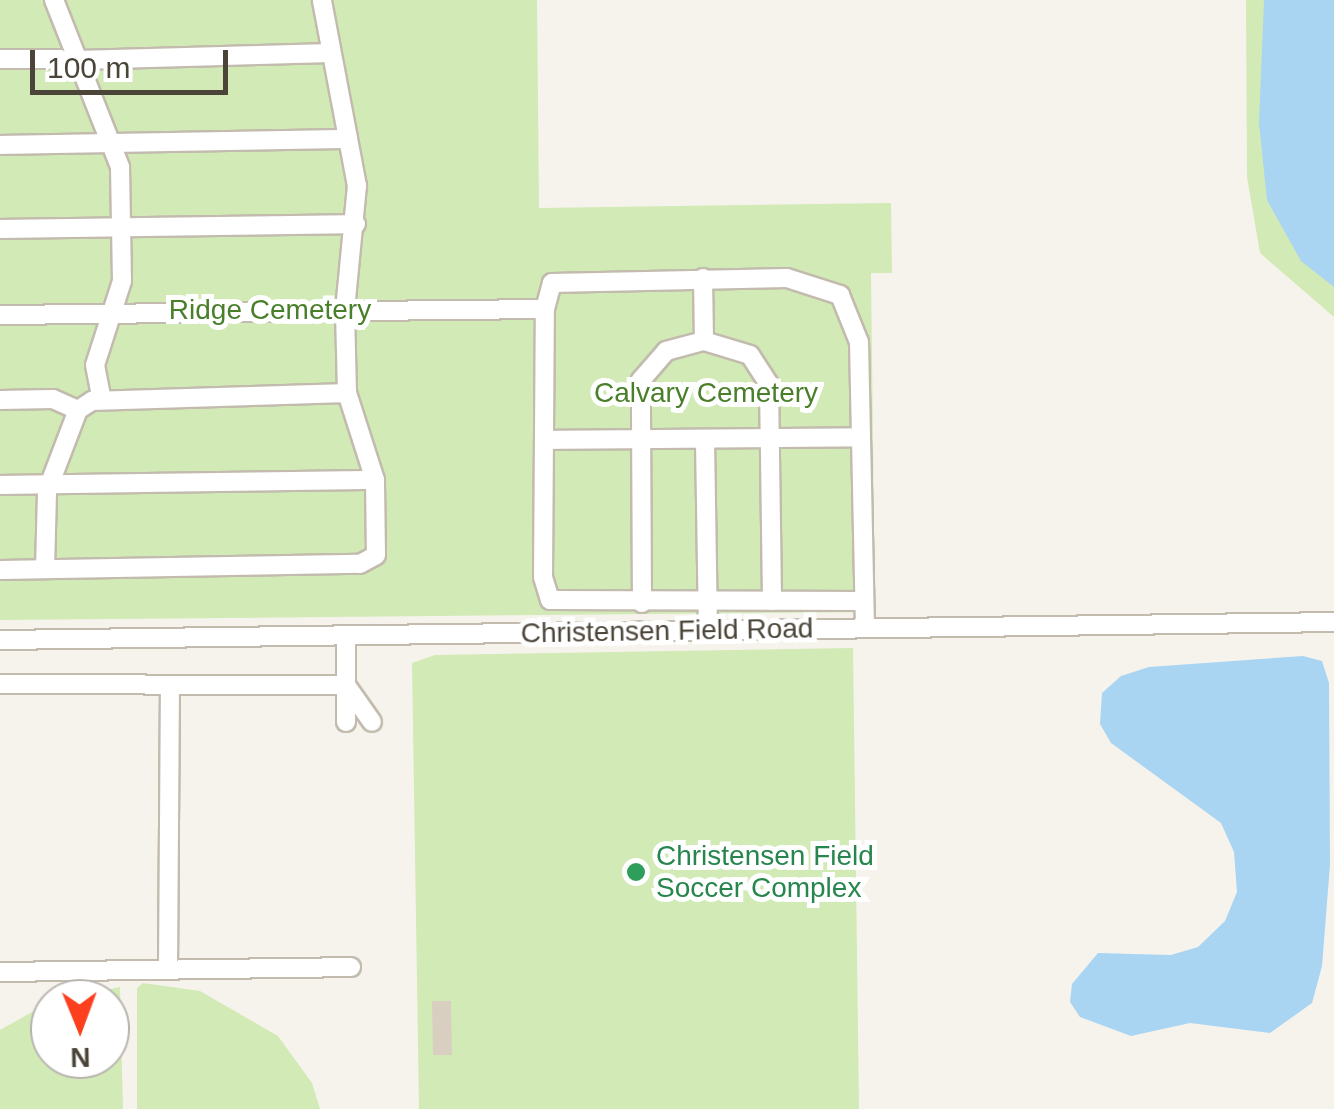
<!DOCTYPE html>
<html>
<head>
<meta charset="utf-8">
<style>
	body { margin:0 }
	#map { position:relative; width:1334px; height:1109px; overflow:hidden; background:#f6f3ec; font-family:Helvetica,sans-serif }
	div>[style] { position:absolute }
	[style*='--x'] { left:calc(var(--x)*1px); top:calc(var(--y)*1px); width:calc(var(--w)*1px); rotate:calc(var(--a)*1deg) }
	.green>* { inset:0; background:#d2eab5 }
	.water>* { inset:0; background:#a9d4f2 }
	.building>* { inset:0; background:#d8cfc1 }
	.roads { filter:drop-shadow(2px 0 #c2bbae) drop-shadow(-2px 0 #c2bbae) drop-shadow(0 2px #c2bbae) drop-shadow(0 -2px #c2bbae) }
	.minor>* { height:18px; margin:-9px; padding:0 9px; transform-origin:9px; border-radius:9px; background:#fff }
	.dots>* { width:28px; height:28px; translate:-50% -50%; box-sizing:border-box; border:5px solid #fff; border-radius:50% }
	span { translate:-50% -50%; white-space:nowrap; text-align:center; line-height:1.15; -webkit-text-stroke:10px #fff; paint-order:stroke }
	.park-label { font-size:28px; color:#4a7f2a }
	.street-label { font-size:28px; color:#4b4439 }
	.leisure-label { font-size:28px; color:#27864d }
	.left { translate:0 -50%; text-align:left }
	.north { position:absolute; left:30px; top:979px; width:100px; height:100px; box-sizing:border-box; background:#fff; border:2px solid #b7b4b0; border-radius:50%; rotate:179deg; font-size:28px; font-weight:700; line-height:40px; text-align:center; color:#4b4439 }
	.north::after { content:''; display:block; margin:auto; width:35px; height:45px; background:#fc3f1d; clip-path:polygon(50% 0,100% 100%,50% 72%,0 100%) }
	.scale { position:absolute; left:30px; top:50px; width:198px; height:45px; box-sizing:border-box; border:5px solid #4b4439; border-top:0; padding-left:12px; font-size:30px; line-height:35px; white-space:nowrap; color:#4b4439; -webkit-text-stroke:8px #fff; paint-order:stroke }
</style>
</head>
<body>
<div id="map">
	<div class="green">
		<div style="clip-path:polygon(0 0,537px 0,539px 208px,891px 203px,892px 273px,871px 273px,875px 612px,0 620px)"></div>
		<div style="clip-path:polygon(1246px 0,1334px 0,1334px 317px,1260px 253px,1247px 177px)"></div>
		<div style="clip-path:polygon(853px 648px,859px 1109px,419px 1109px,412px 663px,435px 655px)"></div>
		<div style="clip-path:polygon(143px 983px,200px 991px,278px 1036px,312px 1083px,320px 1109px,137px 1109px,137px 988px)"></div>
		<div style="clip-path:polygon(120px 987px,123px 1109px,0 1109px,0 1030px,50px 1002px,50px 1059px,110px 1059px,110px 999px,60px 999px)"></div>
	</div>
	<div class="water">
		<div style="clip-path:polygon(1264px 0,1334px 0,1334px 287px,1301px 261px,1267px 200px,1259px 123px)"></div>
		<div style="clip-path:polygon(1303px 656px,1322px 661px,1329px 683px,1330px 865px,1322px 966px,1312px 1003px,1270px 1033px,1190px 1023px,1131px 1036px,1080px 1017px,1070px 1002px,1072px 984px,1098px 953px,1171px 955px,1198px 947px,1225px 921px,1237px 892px,1234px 852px,1221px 823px,1111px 743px,1100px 724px,1102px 693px,1121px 676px,1149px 667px)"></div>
	</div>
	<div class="building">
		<div style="clip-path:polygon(432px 1001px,451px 1001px,452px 1055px,433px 1055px)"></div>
	</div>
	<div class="roads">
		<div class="minor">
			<div style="--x:54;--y:0;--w:180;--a:68.4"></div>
			<div style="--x:120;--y:167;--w:114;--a:89"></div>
			<div style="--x:122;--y:281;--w:88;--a:107.8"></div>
			<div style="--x:95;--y:365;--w:32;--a:79"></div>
			<div style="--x:0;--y:59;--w:60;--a:0"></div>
			<div style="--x:60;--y:59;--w:27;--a:34"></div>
			<div style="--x:77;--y:60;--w:254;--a:-1.6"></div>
			<div style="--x:0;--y:145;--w:348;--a:-1"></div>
			<div style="--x:0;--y:229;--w:356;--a:-0.8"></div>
			<div style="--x:703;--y:278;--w:63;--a:89.1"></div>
			<div style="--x:0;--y:315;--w:545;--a:-0.63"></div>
			<div style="--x:0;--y:400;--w:53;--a:-1.1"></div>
			<div style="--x:53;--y:399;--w:27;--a:24"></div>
			<div style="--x:544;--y:440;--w:316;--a:-0.5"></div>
			<div style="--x:705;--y:440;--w:190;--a:89.1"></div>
			<div style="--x:0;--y:485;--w:375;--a:-0.8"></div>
			<div style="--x:45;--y:569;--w:78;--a:-88.5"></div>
			<div style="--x:47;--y:491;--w:87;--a:-69.1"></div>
			<div style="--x:78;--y:410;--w:17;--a:-33"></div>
			<div style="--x:92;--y:401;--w:255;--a:-1.8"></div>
			<div style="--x:0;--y:570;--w:360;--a:-1"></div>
			<div style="--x:360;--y:564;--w:18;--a:-29"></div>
			<div style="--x:376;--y:555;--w:75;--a:-90.8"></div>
			<div style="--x:375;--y:480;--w:91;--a:-107.8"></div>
			<div style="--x:347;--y:393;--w:83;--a:-91.4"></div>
			<div style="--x:345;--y:310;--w:125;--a:-84.5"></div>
			<div style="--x:357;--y:186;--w:189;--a:-100.7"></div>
			<div style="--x:864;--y:601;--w:314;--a:-179.8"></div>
			<div style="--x:550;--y:600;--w:24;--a:-107"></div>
			<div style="--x:543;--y:577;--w:268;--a:-89.6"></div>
			<div style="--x:545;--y:309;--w:27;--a:-75"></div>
			<div style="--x:552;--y:283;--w:235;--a:-1.2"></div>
			<div style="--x:787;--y:278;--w:56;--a:17.8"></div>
			<div style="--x:840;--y:295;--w:51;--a:68"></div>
			<div style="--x:859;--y:342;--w:286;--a:88.8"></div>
			<div style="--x:642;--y:603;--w:223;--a:-90.3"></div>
			<div style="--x:641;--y:380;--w:38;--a:-49"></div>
			<div style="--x:666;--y:351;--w:39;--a:-15"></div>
			<div style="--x:704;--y:341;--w:48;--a:16.9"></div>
			<div style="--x:750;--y:355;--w:35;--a:57"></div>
			<div style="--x:769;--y:384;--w:217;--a:89.2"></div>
			<div style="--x:346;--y:635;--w:87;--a:90"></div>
			<div style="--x:0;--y:640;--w:1334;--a:-0.77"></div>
			<div style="--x:0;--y:684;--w:346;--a:0.2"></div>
			<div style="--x:346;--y:685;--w:45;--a:54.9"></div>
			<div style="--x:168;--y:968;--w:281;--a:-89.6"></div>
			<div style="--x:0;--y:972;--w:351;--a:-0.8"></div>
		</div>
	</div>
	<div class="dots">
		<div style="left:636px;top:872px;background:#2e9e5b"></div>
	</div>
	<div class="park-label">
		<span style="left:270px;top:310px">Ridge Cemetery</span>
		<span style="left:706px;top:393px">Calvary Cemetery</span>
	</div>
	<div class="street-label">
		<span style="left:667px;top:631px;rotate:-1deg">Christensen Field Road</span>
	</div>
	<div class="leisure-label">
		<span class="left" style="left:656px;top:872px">Christensen Field<br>Soccer Complex</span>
	</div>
	<div class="north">N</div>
	<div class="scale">100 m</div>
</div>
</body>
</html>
